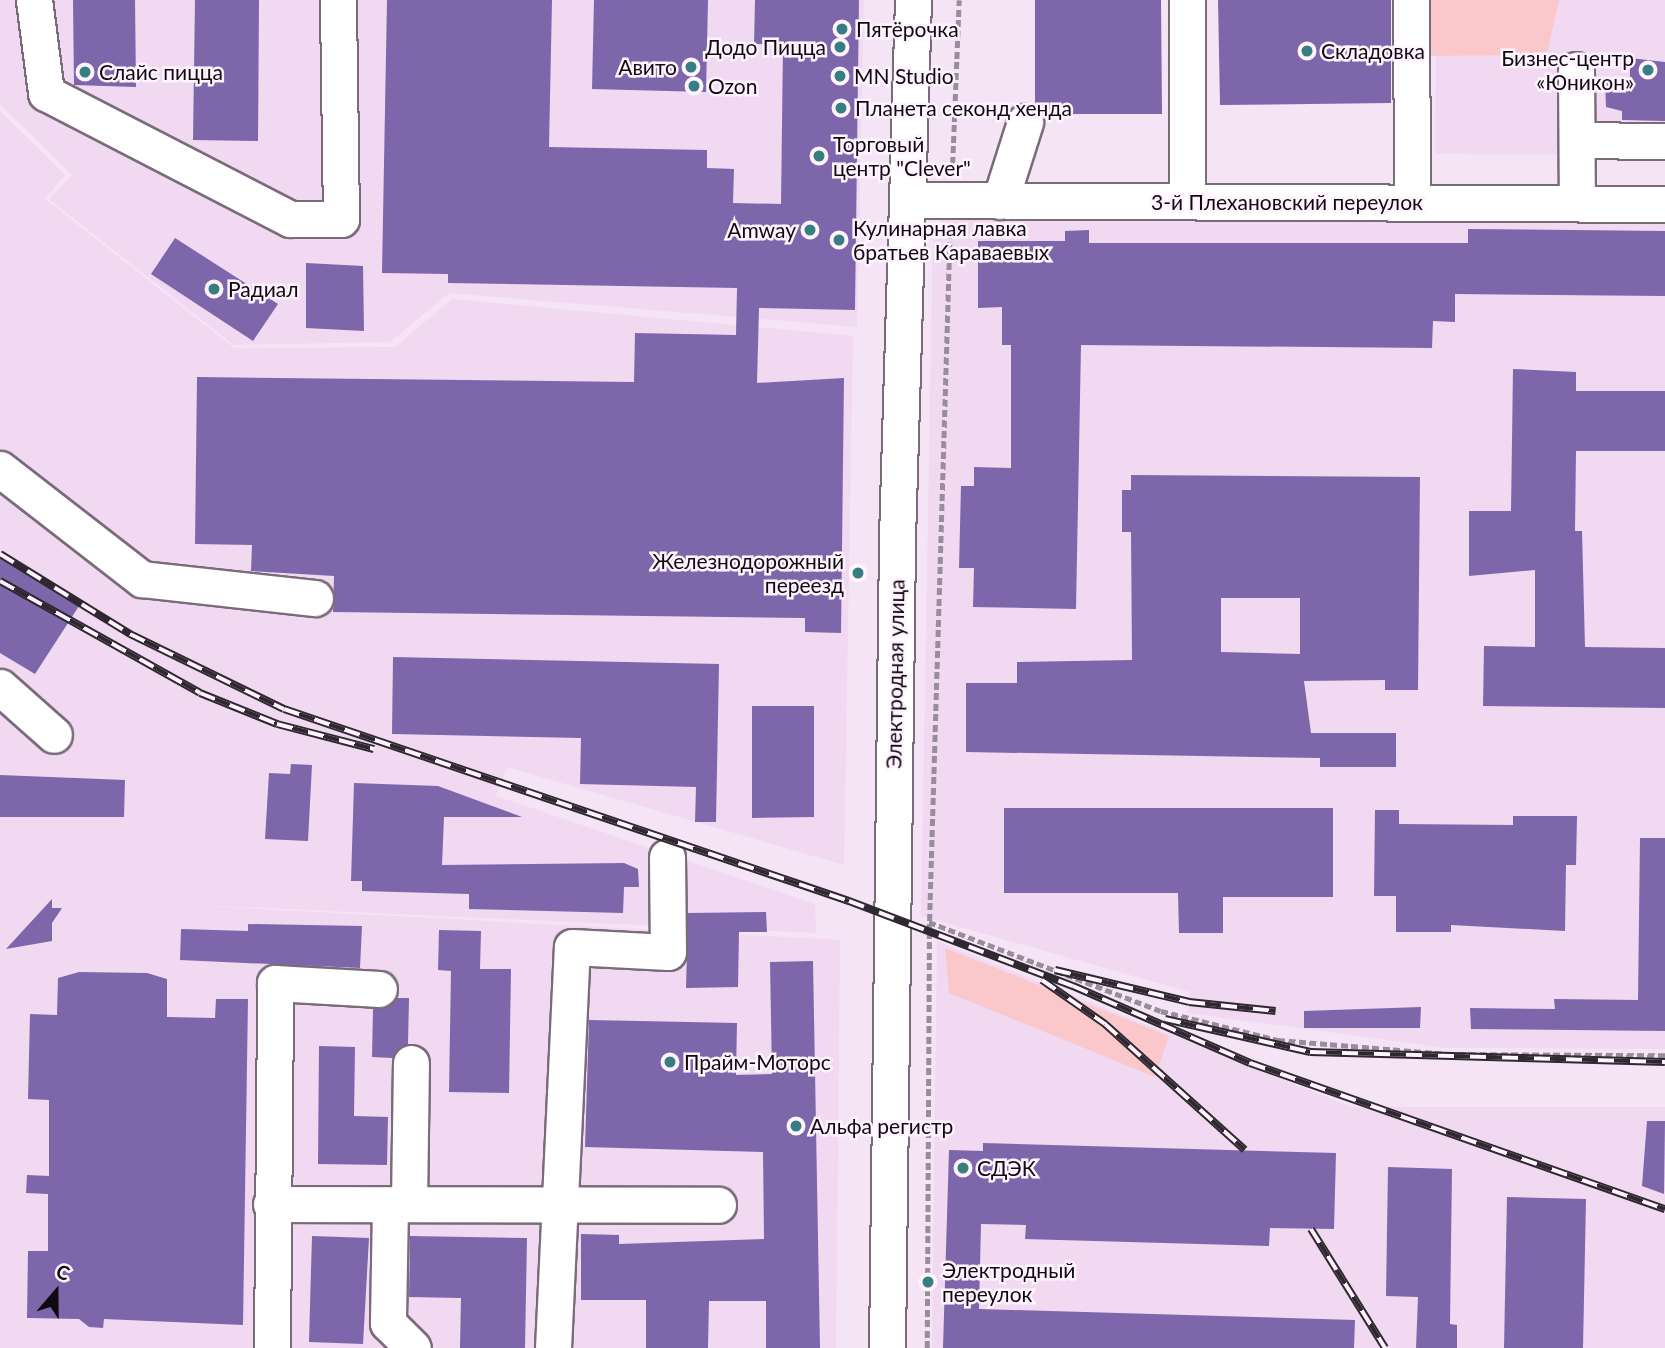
<!DOCTYPE html>
<html>
<head>
<meta charset="utf-8">
<style>
	body { margin:0 }
	#map { position:relative; width:1665px; height:1348px; overflow:hidden; background:#f5e4f6; font-family:Lato,sans-serif }
	div>[style] { position:absolute }
	[style*='--x'] { left:calc(var(--x)*1px); top:calc(var(--y)*1px); width:calc(var(--w)*1px); rotate:calc(var(--a)*1deg) }
	.built>* { inset:0; background:#f0d9f1 }
	.green>* { inset:0; background:#fac8ca }
	.building>* { inset:0; background:#7e66aa }
	.path>* { height:4.5px; margin-top:-2.25px; transform-origin:0; background:repeating-linear-gradient(90deg,#9a8d9b 0 7px,transparent 0 10.5px) }
	.roads { filter:drop-shadow(2px 0 #7a6b7a) drop-shadow(-2px 0 #7a6b7a) drop-shadow(0 2px #7a6b7a) drop-shadow(0 -2px #7a6b7a) }
	.minor>* { height:35px; margin:-17.5px; padding:0 17.5px; transform-origin:17.5px; border-radius:17.5px; background:#fff }
	.rail>* { height:8px; margin-top:-4px; transform-origin:0; background:repeating-linear-gradient(90deg,#fef3fe 0 16px,#2f2830 0 32px); box-sizing:border-box; border-block:2px solid #2f2830 }
	.dots>* { width:19px; height:19px; translate:-50% -50%; box-sizing:border-box; border:4px solid #fef3fe; border-radius:50% }
	span { translate:-50% -50%; white-space:nowrap; text-align:center; line-height:1.15; -webkit-text-stroke:5px #fef3fe; paint-order:stroke }
	.poi-label { font-size:21px; color:#0f0a10 }
	.left { translate:0 -50%; text-align:left }
	.right { translate:-100% -50%; text-align:right }
	.street-label { font-size:21px; color:#0f0a10 }
	.north { position:absolute; left:21px; top:1257px; width:70px; height:70px; -webkit-text-stroke:5px #fef3fe; paint-order:stroke; rotate:20deg; font-size:19px; font-weight:700; line-height:28px; text-align:center; color:#0f0a10 }
	.north::after { content:''; display:block; margin:auto; width:24px; height:32px; background:#0f0a10; clip-path:polygon(50% 0,100% 100%,50% 72%,0 100%) }
</style>
</head>
<body>
<div id="map">
	<div class="built">
		<div style="clip-path:polygon(0 0,864px 0,857px 327px,449px 293px,390px 342px,234px 345px,49px 199px,72px 175px,0 104px)"></div>
		<div style="clip-path:polygon(1559px 0,1665px 0,1665px 155px,1435px 154px,1436px 56px,1547px 55px)"></div>
		<div style="clip-path:polygon(0 111px,65px 175px,45px 199px,234px 348px,395px 347px,452px 299px,853px 336px,844px 865px,507px 767px,496px 796px,815px 904px,816px 933px,131px 902px,840px 940px,836px 1348px,0 1348px)"></div>
		<div style="clip-path:polygon(943px 216px,1665px 217px,1665px 1049px,1446px 1048px,1188px 1013px,1190px 992px,921px 916px,933px 232px)"></div>
		<div style="clip-path:polygon(937px 941px,1352px 1107px,1665px 1107px,1665px 1348px,932px 1348px)"></div>
	</div>
	<div class="green">
		<div style="clip-path:polygon(1427px 0,1559px 0,1547px 55px,1427px 56px)"></div>
		<div style="clip-path:polygon(945px 948px,1169px 1036px,1155px 1077px,949px 993px)"></div>
	</div>
	<div class="building">
		<div style="clip-path:polygon(73px 0,135px 0,136px 87px,74px 85px)"></div>
		<div style="clip-path:polygon(195px 0,259px 0,258px 141px,193px 140px)"></div>
		<div style="clip-path:polygon(387px 0,552px 0,549px 147px,707px 150px,707px 168px,734px 169px,733px 203px,781px 204px,783px 44px,754px 44px,755px 0,859px 0,855px 310px,759px 308px,757px 383px,844px 378px,841px 633px,805px 632px,805px 618px,333px 612px,334px 576px,251px 571px,252px 545px,195px 544px,197px 377px,634px 382px,635px 333px,736px 335px,737px 288px,448px 283px,448px 274px,382px 273px)"></div>
		<div style="clip-path:polygon(594px 0,708px 0,706px 92px,592px 89px)"></div>
		<div style="clip-path:polygon(1035px 0,1161px 0,1162px 114px,1043px 114px,1035px 106px)"></div>
		<div style="clip-path:polygon(1218px 0,1391px 0,1391px 103px,1220px 105px)"></div>
		<div style="clip-path:polygon(1630px 58px,1665px 62px,1665px 121px,1622px 120px,1622px 111px,1606px 107px,1605px 81px,1630px 79px)"></div>
		<div style="clip-path:polygon(1468px 229px,1665px 231px,1665px 296px,1455px 294px,1455px 322px,1433px 321px,1432px 348px,1081px 345px,1076px 609px,973px 607px,974px 568px,959px 568px,961px 486px,974px 486px,974px 467px,1011px 468px,1011px 345px,1002px 345px,1002px 307px,978px 308px,978px 241px,1065px 241px,1065px 231px,1089px 230px,1089px 243px,1468px 243px)"></div>
		<div style="clip-path:polygon(175px 238px,278px 304px,253px 341px,151px 274px)"></div>
		<div style="clip-path:polygon(306px 263px,363px 266px,364px 331px,306px 328px)"></div>
		<div style="clip-path:polygon(1513px 369px,1576px 372px,1576px 391px,1665px 391px,1665px 451px,1576px 451px,1575px 531px,1582px 531px,1585px 647px,1665px 648px,1665px 708px,1483px 706px,1484px 646px,1535px 647px,1535px 570px,1469px 576px,1469px 511px,1511px 511px)"></div>
		<div style="clip-path:polygon(evenodd,1131px 475px,1420px 477px,1418px 690px,1385px 690px,1385px 680px,1304px 681px,1311px 733px,1396px 733px,1396px 767px,1320px 767px,1320px 758px,966px 752px,966px 683px,1017px 683px,1017px 662px,1132px 660px,1131px 532px,1122px 532px,1122px 490px,1131px 490px,1131px 475px,1221px 598px,1300px 598px,1300px 654px,1221px 652px,1221px 598px)"></div>
		<div style="clip-path:polygon(0 557px,79px 606px,35px 674px,0 653px)"></div>
		<div style="clip-path:polygon(393px 657px,719px 664px,716px 822px,695px 822px,696px 787px,580px 784px,581px 738px,392px 734px)"></div>
		<div style="clip-path:polygon(752px 706px,814px 706px,814px 817px,752px 818px)"></div>
		<div style="clip-path:polygon(291px 764px,312px 765px,308px 841px,265px 839px,269px 773px,290px 774px)"></div>
		<div style="clip-path:polygon(0 775px,125px 780px,124px 817px,0 817px)"></div>
		<div style="clip-path:polygon(354px 783px,438px 786px,522px 817px,444px 817px,442px 865px,624px 863px,638px 869px,639px 887px,624px 887px,623px 913px,469px 909px,469px 894px,362px 891px,362px 881px,351px 881px)"></div>
		<div style="clip-path:polygon(1004px 808px,1333px 808px,1333px 897px,1223px 897px,1223px 933px,1179px 933px,1178px 893px,1004px 893px)"></div>
		<div style="clip-path:polygon(1375px 810px,1399px 810px,1399px 824px,1513px 825px,1513px 816px,1577px 816px,1576px 865px,1566px 865px,1565px 931px,1451px 925px,1451px 932px,1396px 932px,1396px 896px,1374px 896px)"></div>
		<div style="clip-path:polygon(1640px 838px,1665px 838px,1665px 1031px,1471px 1029px,1470px 1008px,1555px 1009px,1554px 999px,1638px 1000px)"></div>
		<div style="clip-path:polygon(52px 899px,52px 908px,62px 908px,52px 923px,52px 941px,6px 949px)"></div>
		<div style="clip-path:polygon(766px 912px,767px 932px,739px 932px,738px 987px,686px 988px,688px 913px)"></div>
		<div style="clip-path:polygon(248px 924px,362px 926px,360px 968px,180px 960px,181px 929px,248px 931px)"></div>
		<div style="clip-path:polygon(439px 930px,481px 931px,480px 969px,511px 969px,509px 1093px,449px 1092px,451px 971px,438px 970px)"></div>
		<div style="clip-path:polygon(813px 961px,820px 1348px,766px 1348px,766px 1301px,709px 1301px,708px 1348px,646px 1348px,646px 1300px,581px 1300px,581px 1234px,619px 1235px,619px 1244px,764px 1239px,763px 1152px,585px 1147px,589px 1020px,737px 1023px,736px 1075px,772px 1074px,770px 962px)"></div>
		<div style="clip-path:polygon(79px 972px,147px 973px,167px 979px,167px 1017px,215px 1018px,216px 999px,248px 999px,243px 1325px,104px 1319px,103px 1328px,89px 1327px,79px 1319px,27px 1318px,28px 1251px,48px 1251px,48px 1194px,26px 1193px,27px 1175px,49px 1176px,49px 1100px,28px 1099px,30px 1014px,57px 1015px,58px 978px)"></div>
		<div style="clip-path:polygon(397px 998px,409px 998px,408px 1044px,392px 1058px,372px 1057px,373px 1009px)"></div>
		<div style="clip-path:polygon(1421px 1007px,1420px 1028px,1304px 1028px,1304px 1011px)"></div>
		<div style="clip-path:polygon(319px 1046px,355px 1047px,354px 1116px,388px 1117px,387px 1165px,318px 1164px)"></div>
		<div style="clip-path:polygon(1647px 1121px,1665px 1121px,1664px 1194px,1642px 1186px)"></div>
		<div style="clip-path:polygon(983px 1143px,1336px 1153px,1334px 1229px,1270px 1228px,1269px 1246px,1025px 1239px,1026px 1225px,981px 1224px,979px 1309px,1355px 1320px,1354px 1348px,943px 1348px,949px 1150px,983px 1151px)"></div>
		<div style="clip-path:polygon(1388px 1167px,1452px 1169px,1450px 1324px,1457px 1325px,1457px 1348px,1416px 1348px,1418px 1297px,1386px 1296px)"></div>
		<div style="clip-path:polygon(1507px 1197px,1586px 1199px,1583px 1348px,1504px 1348px)"></div>
		<div style="clip-path:polygon(312px 1236px,369px 1238px,363px 1344px,309px 1342px)"></div>
		<div style="clip-path:polygon(410px 1236px,527px 1238px,525px 1348px,460px 1348px,461px 1298px,409px 1297px)"></div>
	</div>
	<div class="path">
		<div style="--x:952;--y:174;--w:174;--a:-87.7"></div>
		<div style="--x:929;--y:922;--w:248;--a:21"></div>
		<div style="--x:1161;--y:1011;--w:121;--a:13.9"></div>
		<div style="--x:1278;--y:1040;--w:171;--a:4.7"></div>
		<div style="--x:1448;--y:1054;--w:217;--a:0.3"></div>
		<div style="--x:927;--y:1348;--w:417;--a:-89.7"></div>
		<div style="--x:929;--y:931;--w:703;--a:-88.29"></div>
	</div>
	<div class="roads">
		<div class="minor">
			<div style="--x:34;--y:0;--w:94;--a:82.6"></div>
			<div style="--x:46;--y:93;--w:275;--a:27.3"></div>
			<div style="--x:290;--y:219;--w:51;--a:0"></div>
			<div style="--x:341;--y:219;--w:219;--a:-90.8"></div>
			<div style="--x:1411;--y:0;--w:203;--a:89.7"></div>
			<div style="--x:1576;--y:70;--w:133;--a:89.6"></div>
			<div style="--x:1577;--y:140;--w:88;--a:0.7"></div>
			<div style="--x:909;--y:200;--w:756;--a:0.3"></div>
			<div style="--x:1000;--y:201;--w:83;--a:-72.4"></div>
			<div style="--x:1187;--y:201;--w:201;--a:-90"></div>
			<div style="--x:0;--y:469;--w:180;--a:37.8"></div>
			<div style="--x:142;--y:579;--w:174;--a:6.3"></div>
			<div style="--x:0;--y:687;--w:72;--a:41.6"></div>
			<div style="--x:271;--y:1204;--w:447;--a:0.1"></div>
			<div style="--x:409;--y:1204;--w:141;--a:-89.2"></div>
			<div style="--x:390;--y:1205;--w:118;--a:91"></div>
			<div style="--x:388;--y:1323;--w:35;--a:45"></div>
			<div style="--x:272;--y:1348;--w:365;--a:-89.5"></div>
			<div style="--x:275;--y:983;--w:104;--a:3.3"></div>
			<div style="--x:553;--y:1348;--w:401;--a:-87.3"></div>
			<div style="--x:572;--y:947;--w:96;--a:3"></div>
			<div style="--x:668;--y:952;--w:95;--a:-90.6"></div>
			<div style="--x:887;--y:1348;--w:810;--a:-89.29"></div>
			<div style="--x:897;--y:538;--w:538;--a:-88.3"></div>
		</div>
	</div>
	<div class="rail">
		<div style="--x:0;--y:554;--w:153;--a:31.6"></div>
		<div style="--x:130;--y:634;--w:171;--a:26"></div>
		<div style="--x:284;--y:709;--w:597;--a:18.77"></div>
		<div style="--x:849;--y:901;--w:240;--a:20.8"></div>
		<div style="--x:1073;--y:986;--w:193;--a:23.5"></div>
		<div style="--x:1250;--y:1063;--w:440;--a:19.4"></div>
		<div style="--x:0;--y:581;--w:229;--a:29.2"></div>
		<div style="--x:200;--y:693;--w:83;--a:21.9"></div>
		<div style="--x:277;--y:724;--w:100;--a:14.5"></div>
		<div style="--x:1055;--y:970;--w:138;--a:13.4"></div>
		<div style="--x:1189;--y:1002;--w:87;--a:5.9"></div>
		<div style="--x:1042;--y:980;--w:77;--a:34.9"></div>
		<div style="--x:1105;--y:1024;--w:188;--a:42"></div>
		<div style="--x:1165;--y:1019;--w:149;--a:12.8"></div>
		<div style="--x:1310;--y:1052;--w:355;--a:1.6"></div>
		<div style="--x:1311;--y:1229;--w:140;--a:58.1"></div>
	</div>
	<div class="dots">
		<div style="left:842px;top:29px;background:#357e81"></div>
		<div style="left:840px;top:47px;background:#357e81"></div>
		<div style="left:1307px;top:51px;background:#357e81"></div>
		<div style="left:691px;top:67px;background:#357e81"></div>
		<div style="left:1648px;top:70px;background:#357e81"></div>
		<div style="left:85px;top:72px;background:#357e81"></div>
		<div style="left:840px;top:76px;background:#357e81"></div>
		<div style="left:694px;top:86px;background:#357e81"></div>
		<div style="left:841px;top:108px;background:#357e81"></div>
		<div style="left:819px;top:156px;background:#357e81"></div>
		<div style="left:810px;top:230px;background:#357e81"></div>
		<div style="left:839px;top:240px;background:#357e81"></div>
		<div style="left:214px;top:289px;background:#357e81"></div>
		<div style="left:858px;top:573px;background:#357e81"></div>
		<div style="left:670px;top:1062px;background:#357e81"></div>
		<div style="left:796px;top:1126px;background:#357e81"></div>
		<div style="left:963px;top:1168px;background:#357e81"></div>
		<div style="left:928px;top:1282px;background:#357e81"></div>
	</div>
	<div class="poi-label">
		<span class="left" style="left:856px;top:29px">Пятёрочка</span>
		<span class="right" style="left:826px;top:47px">Додо Пицца</span>
		<span class="left" style="left:1321px;top:51px">Складовка</span>
		<span class="right" style="left:1634px;top:70px">Бизнес-центр<br>«Юникон»</span>
		<span class="right" style="left:677px;top:67px">Авито</span>
		<span class="left" style="left:99px;top:72px">Слайс пицца</span>
		<span class="left" style="left:854px;top:76px">MN Studio</span>
		<span class="left" style="left:708px;top:86px">Ozon</span>
		<span class="left" style="left:855px;top:108px">Планета секонд хенда</span>
		<span class="left" style="left:833px;top:156px">Торговый<br>центр "Clever"</span>
		<span class="left" style="left:853px;top:240px">Кулинарная лавка<br>братьев Караваевых</span>
		<span class="right" style="left:796px;top:230px">Amway</span>
		<span class="left" style="left:228px;top:289px">Радиал</span>
		<span class="right" style="left:844px;top:573px">Железнодорожный<br>переезд</span>
		<span class="left" style="left:684px;top:1062px">Прайм-Моторс</span>
		<span class="left" style="left:810px;top:1126px">Альфа регистр</span>
		<span class="left" style="left:977px;top:1168px">СДЭК</span>
		<span class="left" style="left:942px;top:1282px">Электродный<br>переулок</span>
	</div>
	<div class="street-label">
		<span style="left:1287px;top:202px">3-й Плехановский переулок</span>
		<span style="left:895px;top:674px;rotate:-89deg">Электродная улица</span>
	</div>
	<div class="north">С</div>
</div>
</body>
</html>
